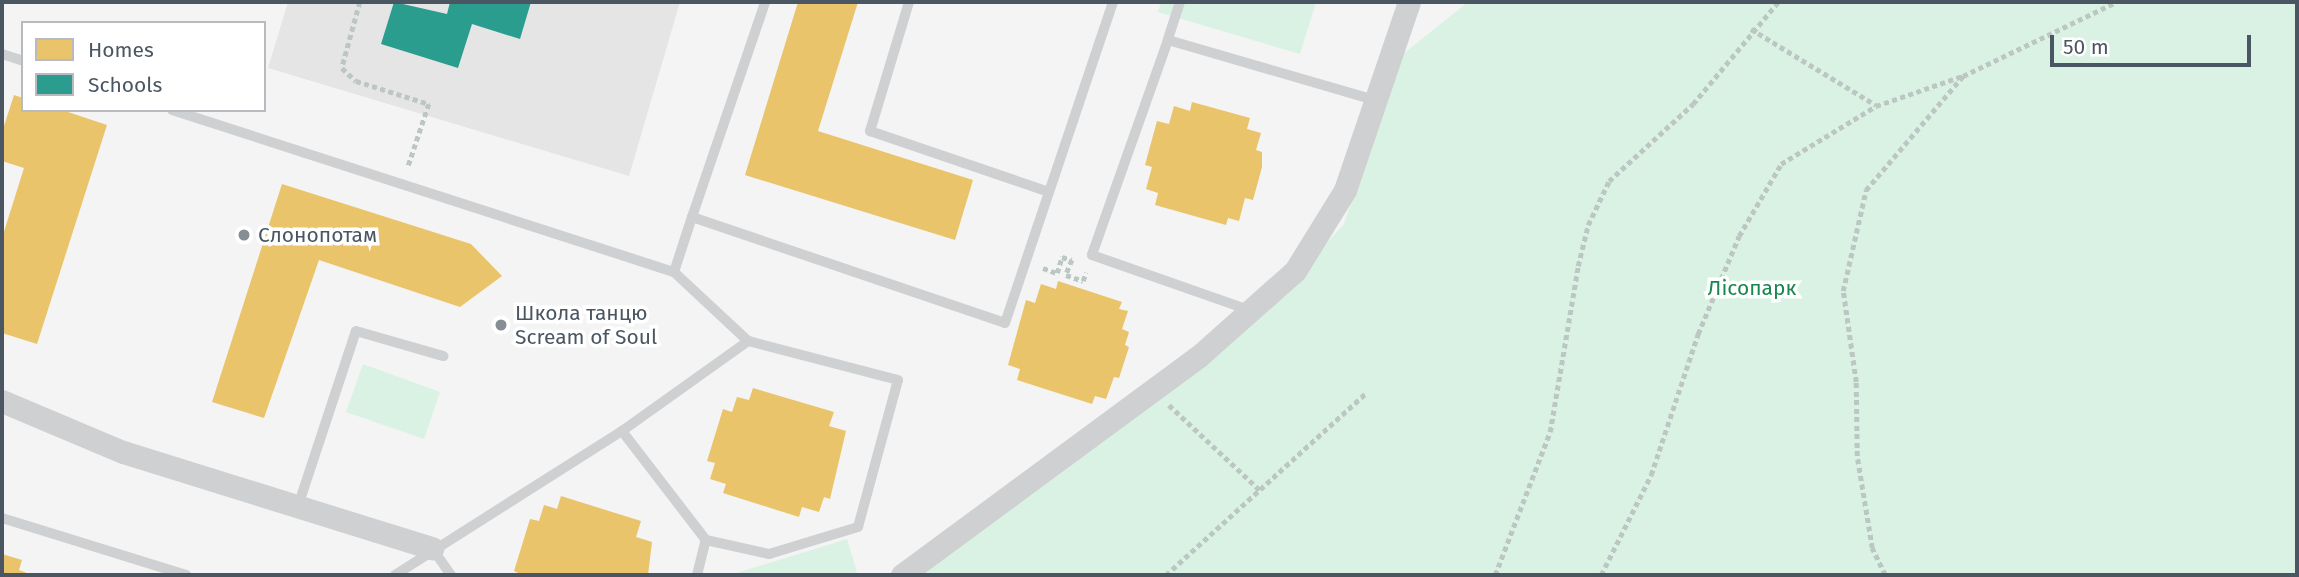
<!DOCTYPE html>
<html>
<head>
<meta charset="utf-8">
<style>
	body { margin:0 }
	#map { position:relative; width:2299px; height:577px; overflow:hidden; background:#f4f4f4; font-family:"Fira Sans",sans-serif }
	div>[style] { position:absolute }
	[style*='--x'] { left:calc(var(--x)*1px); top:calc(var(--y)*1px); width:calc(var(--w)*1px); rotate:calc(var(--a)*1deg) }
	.education>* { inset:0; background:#e6e5e6 }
	.green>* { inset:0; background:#d9f2e3 }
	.homes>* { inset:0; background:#e9c46a }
	.schools>* { inset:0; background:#2a9d8f }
	.path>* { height:4.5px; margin-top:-2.25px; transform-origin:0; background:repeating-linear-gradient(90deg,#bcc7c4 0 5px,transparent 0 8.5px) }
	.service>* { height:10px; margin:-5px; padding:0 5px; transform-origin:5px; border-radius:5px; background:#ced0d2 }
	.minor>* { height:23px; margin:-11.5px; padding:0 11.5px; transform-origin:11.5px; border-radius:11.5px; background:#ced0d2 }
	.dots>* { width:19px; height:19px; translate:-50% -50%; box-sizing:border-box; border:4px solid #fff; border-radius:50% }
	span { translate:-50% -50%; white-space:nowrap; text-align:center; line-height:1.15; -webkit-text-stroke:7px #fff; paint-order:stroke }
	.poi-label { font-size:21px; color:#4a5661 }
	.left { translate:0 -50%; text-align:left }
	.park-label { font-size:21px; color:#17864f }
	.frame { position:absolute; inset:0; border:4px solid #4a5661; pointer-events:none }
	.legend { position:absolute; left:21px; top:21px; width:245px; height:91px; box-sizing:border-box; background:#fff; border:2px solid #b7bbc0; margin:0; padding:9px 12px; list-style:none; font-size:21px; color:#4a5661 }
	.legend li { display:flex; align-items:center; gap:14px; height:35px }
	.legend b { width:35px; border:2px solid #b7bbc0 }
	.scale { position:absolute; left:2050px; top:35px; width:201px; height:32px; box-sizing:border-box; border:4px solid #4a5661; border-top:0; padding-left:9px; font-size:21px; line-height:24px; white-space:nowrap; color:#4a5661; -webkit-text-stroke:5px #fff; paint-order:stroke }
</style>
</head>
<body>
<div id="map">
	<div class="education">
		<div style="clip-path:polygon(288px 2px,680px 2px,629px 176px,268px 68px)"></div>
	</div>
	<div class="green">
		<div style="clip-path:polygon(1161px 2px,1316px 2px,1300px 54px,1158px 12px)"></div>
		<div style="clip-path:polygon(1468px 2px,2297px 2px,2297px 575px,910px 575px,1299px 273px,1344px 224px,1398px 58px)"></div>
		<div style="clip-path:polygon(363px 364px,440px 392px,424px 439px,346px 412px)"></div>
		<div style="clip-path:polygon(847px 539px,857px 572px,847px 575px,730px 575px)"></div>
	</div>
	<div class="homes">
		<div style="clip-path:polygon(798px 2px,858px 2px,818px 131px,973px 180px,955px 240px,745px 175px)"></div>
		<div style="clip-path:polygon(14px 95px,23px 98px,23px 110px,62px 110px,107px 125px,37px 344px,2px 333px,2px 238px,24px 168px,2px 161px,2px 132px)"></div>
		<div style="clip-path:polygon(1192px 102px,1250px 118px,1247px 129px,1261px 133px,1256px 150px,1262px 152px,1262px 167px,1253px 200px,1245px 198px,1239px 221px,1228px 218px,1226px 225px,1155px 205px,1158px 193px,1146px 189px,1152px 167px,1145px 165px,1157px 121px,1169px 124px,1174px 106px,1190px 111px)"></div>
		<div style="clip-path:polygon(282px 184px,471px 244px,502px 276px,460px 307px,319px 260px,264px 418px,212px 402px)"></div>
		<div style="clip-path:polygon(1058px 281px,1122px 302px,1119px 309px,1128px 311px,1122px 329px,1129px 332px,1125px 345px,1129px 347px,1119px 378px,1114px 377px,1106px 399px,1095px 396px,1092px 404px,1017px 380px,1020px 369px,1008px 365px,1026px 300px,1035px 303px,1041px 284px,1056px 289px)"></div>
		<div style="clip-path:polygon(753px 388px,834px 412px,829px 426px,846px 431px,830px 499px,824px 497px,819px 512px,802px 507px,799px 517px,723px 493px,726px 484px,710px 479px,715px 463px,707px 461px,723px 409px,732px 412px,737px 397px,749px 400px)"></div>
		<div style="clip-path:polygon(561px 496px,641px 521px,636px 537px,652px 542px,648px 575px,522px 575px,514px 571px,530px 519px,539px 521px,544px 505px,557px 509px)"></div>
		<div style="clip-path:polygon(2px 554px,22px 560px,19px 570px,32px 575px,2px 575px)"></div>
	</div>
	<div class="schools">
		<div style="clip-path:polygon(394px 2px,447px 14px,450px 2px,531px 2px,520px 39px,472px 24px,458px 68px,381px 44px)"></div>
	</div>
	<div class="path">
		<div style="--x:360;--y:2;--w:68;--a:105.3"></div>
		<div style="--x:342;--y:68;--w:19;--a:43"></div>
		<div style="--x:356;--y:81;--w:77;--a:17.5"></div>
		<div style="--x:429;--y:104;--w:66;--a:108.4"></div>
		<div style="--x:1751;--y:29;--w:146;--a:31.3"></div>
		<div style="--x:1043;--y:268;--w:15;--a:20"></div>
		<div style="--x:1057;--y:273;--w:17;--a:-73"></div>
		<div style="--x:1062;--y:257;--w:10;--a:17"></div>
		<div style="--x:1072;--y:260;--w:16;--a:112"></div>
		<div style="--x:1066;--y:275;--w:18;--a:19"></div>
		<div style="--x:1083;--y:281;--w:9;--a:-72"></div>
		<div style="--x:1169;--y:405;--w:126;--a:43.1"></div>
		<div style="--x:1166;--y:575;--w:269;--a:-42.3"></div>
		<div style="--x:1495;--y:575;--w:153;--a:-69"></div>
		<div style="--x:1550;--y:432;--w:168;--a:-80.4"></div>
		<div style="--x:1578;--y:266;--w:42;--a:-76.3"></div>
		<div style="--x:1588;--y:225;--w:49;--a:-64.5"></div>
		<div style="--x:1609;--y:181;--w:114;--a:-42.5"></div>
		<div style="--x:1693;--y:104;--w:133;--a:-50.2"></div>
		<div style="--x:1601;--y:575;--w:112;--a:-63.4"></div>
		<div style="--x:1651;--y:475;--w:149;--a:-71.6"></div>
		<div style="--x:1698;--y:334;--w:106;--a:-67.3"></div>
		<div style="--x:1739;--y:236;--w:83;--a:-59.7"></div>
		<div style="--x:1781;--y:164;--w:111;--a:-31.4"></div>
		<div style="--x:1876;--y:106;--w:91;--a:-19.2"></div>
		<div style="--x:1885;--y:575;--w:30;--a:-116"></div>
		<div style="--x:1872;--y:548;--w:93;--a:-99.3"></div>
		<div style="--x:1857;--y:456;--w:74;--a:-90.8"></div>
		<div style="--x:1856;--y:382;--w:92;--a:-98.1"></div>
		<div style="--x:1843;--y:291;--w:104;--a:-77.2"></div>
		<div style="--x:1866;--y:190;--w:150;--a:-49.6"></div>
		<div style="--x:1963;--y:76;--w:170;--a:-25.8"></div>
	</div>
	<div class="service">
		<div style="--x:909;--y:2;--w:135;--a:106.8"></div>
		<div style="--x:870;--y:131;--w:186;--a:18.8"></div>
		<div style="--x:1180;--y:2;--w:40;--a:108"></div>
		<div style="--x:1168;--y:40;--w:219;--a:16.2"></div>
		<div style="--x:1168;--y:40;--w:228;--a:109.5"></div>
		<div style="--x:1092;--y:255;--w:166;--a:19.3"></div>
		<div style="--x:2;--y:54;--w:22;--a:18"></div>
		<div style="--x:172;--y:110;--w:527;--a:17.89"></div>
		<div style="--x:674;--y:272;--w:58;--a:-71.9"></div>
		<div style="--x:692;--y:217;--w:330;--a:18.7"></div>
		<div style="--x:1005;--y:323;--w:339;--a:-71.4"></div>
		<div style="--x:692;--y:217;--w:227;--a:-71.2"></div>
		<div style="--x:622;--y:431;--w:138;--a:52.4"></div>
		<div style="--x:706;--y:540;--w:65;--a:12.5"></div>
		<div style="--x:769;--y:554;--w:93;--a:-16.9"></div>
		<div style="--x:858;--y:527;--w:152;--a:-74.8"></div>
		<div style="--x:898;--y:380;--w:155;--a:-165.4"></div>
		<div style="--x:748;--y:341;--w:101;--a:-137"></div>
		<div style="--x:298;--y:506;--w:184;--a:-71.7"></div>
		<div style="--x:356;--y:331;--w:91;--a:16"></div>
		<div style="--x:2;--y:518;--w:193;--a:17.2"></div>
		<div style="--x:432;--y:548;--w:33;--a:55"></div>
		<div style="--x:395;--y:575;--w:269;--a:-32.4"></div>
		<div style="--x:622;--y:431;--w:155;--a:-35.5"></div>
		<div style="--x:697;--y:575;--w:36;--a:-76"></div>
	</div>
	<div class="minor">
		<div style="--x:2;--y:401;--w:131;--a:22.9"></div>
		<div style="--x:123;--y:452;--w:324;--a:17.3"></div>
		<div style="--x:902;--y:575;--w:368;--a:-36.4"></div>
		<div style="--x:1198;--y:357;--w:130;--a:-41.6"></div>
		<div style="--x:1295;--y:271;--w:95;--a:-58.3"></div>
		<div style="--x:1345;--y:190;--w:199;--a:-71.2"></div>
	</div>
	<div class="dots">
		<div style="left:244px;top:235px;background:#868d94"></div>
		<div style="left:501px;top:325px;background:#868d94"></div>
	</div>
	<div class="poi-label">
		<span class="left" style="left:258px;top:235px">Слонопотам</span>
		<span class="left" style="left:515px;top:325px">Школа танцю<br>Scream of Soul</span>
	</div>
	<div class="park-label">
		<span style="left:1752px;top:288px">Лісопарк</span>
	</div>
	<div class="frame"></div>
	<ul class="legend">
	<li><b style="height:19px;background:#e9c46a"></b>Homes</li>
	<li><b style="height:19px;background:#2a9d8f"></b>Schools</li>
	</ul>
	<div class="scale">50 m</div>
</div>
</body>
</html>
